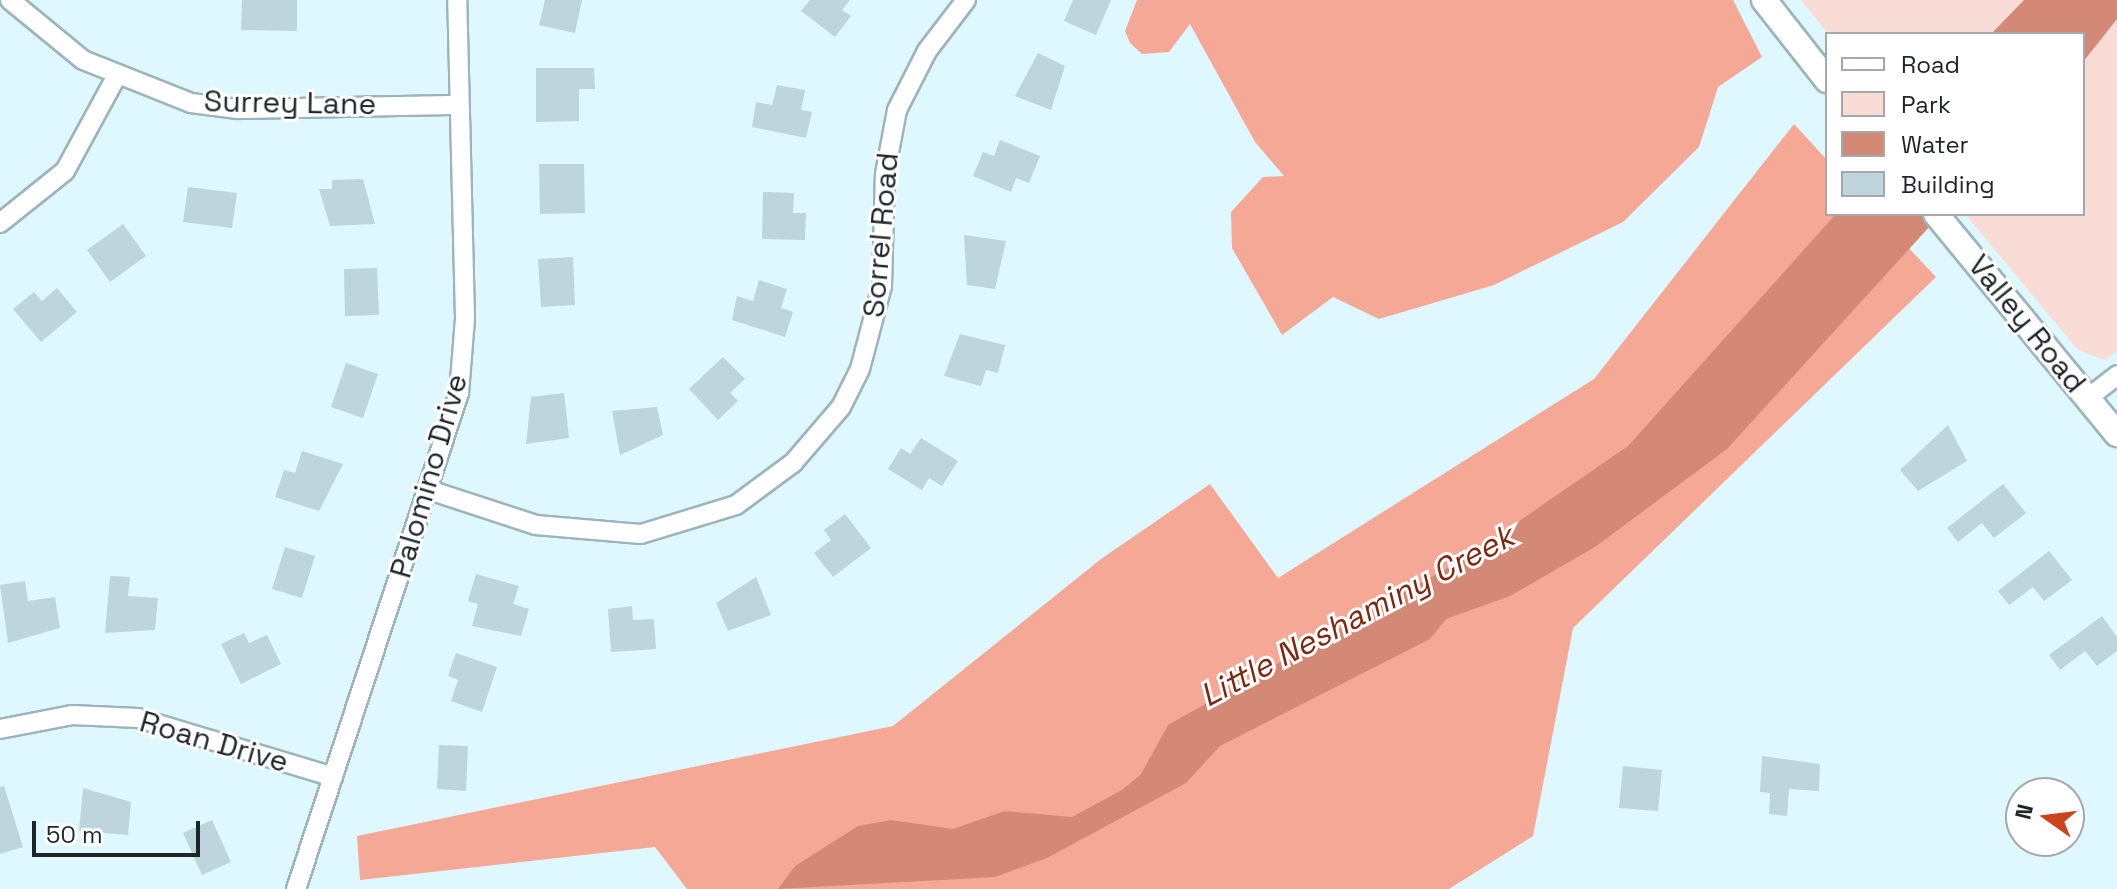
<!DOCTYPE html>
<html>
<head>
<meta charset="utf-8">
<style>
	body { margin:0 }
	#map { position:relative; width:2117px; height:889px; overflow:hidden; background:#dff7ff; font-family:"Space Grotesk",sans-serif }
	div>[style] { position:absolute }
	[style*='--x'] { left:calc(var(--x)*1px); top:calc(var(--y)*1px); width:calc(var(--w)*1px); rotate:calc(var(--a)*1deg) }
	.green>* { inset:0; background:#f8dcd5 }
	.forest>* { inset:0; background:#f5a895 }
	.water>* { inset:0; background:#d38976 }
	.building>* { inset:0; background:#bed5dd }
	.roads { filter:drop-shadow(2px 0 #9eb4bc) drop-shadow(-2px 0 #9eb4bc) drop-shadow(0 2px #9eb4bc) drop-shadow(0 -2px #9eb4bc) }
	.street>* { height:18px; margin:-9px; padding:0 9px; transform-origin:9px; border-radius:9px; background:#fff }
	.secondary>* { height:24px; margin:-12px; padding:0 12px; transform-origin:12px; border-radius:12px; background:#fff }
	span { translate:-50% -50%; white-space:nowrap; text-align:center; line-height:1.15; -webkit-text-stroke:6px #fff; paint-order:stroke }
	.street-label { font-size:30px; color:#1d2528 }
	.water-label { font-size:32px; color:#7e2710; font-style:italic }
	.legend { position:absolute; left:1825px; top:32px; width:260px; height:184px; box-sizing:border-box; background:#fff; border:2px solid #a5a8a9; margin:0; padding:10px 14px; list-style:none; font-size:24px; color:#1d2528 }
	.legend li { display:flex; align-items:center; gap:16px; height:40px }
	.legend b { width:40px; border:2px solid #a5a8a9 }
	.north { position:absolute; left:2005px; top:777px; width:80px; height:80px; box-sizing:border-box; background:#fff; border:2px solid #a5a8a9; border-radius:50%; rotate:284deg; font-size:22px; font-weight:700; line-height:32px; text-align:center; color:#1d2528 }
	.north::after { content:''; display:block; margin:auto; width:28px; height:36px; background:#cc431f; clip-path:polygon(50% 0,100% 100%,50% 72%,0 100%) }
	.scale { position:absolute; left:32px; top:821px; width:168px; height:36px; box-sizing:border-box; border:4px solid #1d2528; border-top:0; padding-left:10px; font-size:24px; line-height:28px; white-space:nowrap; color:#1d2528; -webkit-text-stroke:6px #fff; paint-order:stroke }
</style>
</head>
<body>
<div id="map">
	<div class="green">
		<div style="clip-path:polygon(1801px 0,2117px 0,2117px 351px,2104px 360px,2078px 350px,1965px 214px,2083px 214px,2083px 34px,1828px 34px)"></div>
	</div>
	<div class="forest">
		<div style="clip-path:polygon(1137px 0,1733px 0,1762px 57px,1718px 87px,1699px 147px,1623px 222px,1494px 285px,1379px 319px,1333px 297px,1282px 335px,1232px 248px,1231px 212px,1263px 177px,1284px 176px,1255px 142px,1190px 24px,1169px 52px,1142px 54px,1130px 43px,1125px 31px)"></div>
		<div style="clip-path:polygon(1794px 124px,1827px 160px,1827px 214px,1877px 214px,1936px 277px,1573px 628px,1533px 836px,1449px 889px,687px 889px,655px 847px,360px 880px,357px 836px,893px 726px,1101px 559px,1210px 484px,1278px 578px,1594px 379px)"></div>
	</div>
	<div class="water">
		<div style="clip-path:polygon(2024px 0,2117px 0,2117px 19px,2083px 62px,2083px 34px,1991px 34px)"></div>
		<div style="clip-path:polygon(1836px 214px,1941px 214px,1727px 449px,1595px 547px,1510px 596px,1446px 619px,1430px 639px,1220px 746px,1186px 783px,1047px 858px,995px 877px,778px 889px,795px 866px,858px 826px,891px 820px,953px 829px,1005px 811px,1072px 817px,1122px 790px,1141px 774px,1168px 725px,1467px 557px,1628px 446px)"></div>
	</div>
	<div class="building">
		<div style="clip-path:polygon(242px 0,297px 0,297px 31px,241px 30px)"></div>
		<div style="clip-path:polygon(545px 0,582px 0,575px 33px,539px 25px)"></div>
		<div style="clip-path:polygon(810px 0,850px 0,842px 10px,851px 16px,835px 37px,801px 11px)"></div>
		<div style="clip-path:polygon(1073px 0,1111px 0,1096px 35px,1064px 21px)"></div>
		<div style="clip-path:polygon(1038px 53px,1065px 66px,1051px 110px,1015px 96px)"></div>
		<div style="clip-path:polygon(536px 68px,594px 68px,595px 89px,579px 89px,579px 121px,536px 122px)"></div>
		<div style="clip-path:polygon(777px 85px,805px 90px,801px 110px,812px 112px,806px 138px,752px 127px,756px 102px,772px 105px)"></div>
		<div style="clip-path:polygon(1000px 140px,1040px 156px,1029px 183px,1016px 178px,1011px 192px,973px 176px,983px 152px,994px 156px)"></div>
		<div style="clip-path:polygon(539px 164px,584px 164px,585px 213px,540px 214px)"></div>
		<div style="clip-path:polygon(363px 179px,375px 224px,330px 226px,319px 189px,332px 189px,332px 180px)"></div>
		<div style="clip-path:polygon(188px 187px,237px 193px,232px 228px,183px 222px)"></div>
		<div style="clip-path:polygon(763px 192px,794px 193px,793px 213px,806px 213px,805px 240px,762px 239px)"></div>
		<div style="clip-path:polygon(123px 224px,146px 256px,110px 282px,87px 250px)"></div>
		<div style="clip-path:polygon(964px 235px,1006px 241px,995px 289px,967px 285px)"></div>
		<div style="clip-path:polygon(573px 257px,575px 305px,541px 307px,538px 259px)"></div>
		<div style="clip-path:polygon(377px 268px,379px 315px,345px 316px,344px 269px)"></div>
		<div style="clip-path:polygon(759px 280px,787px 289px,781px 308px,793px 312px,785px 337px,732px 320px,737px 296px,753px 301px)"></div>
		<div style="clip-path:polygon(57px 288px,77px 312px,41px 342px,13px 309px,34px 292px,42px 301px)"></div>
		<div style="clip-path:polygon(960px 334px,1005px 345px,998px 373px,986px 370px,981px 386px,944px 376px)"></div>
		<div style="clip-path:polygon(723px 357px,745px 379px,730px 393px,738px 401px,718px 420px,689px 389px)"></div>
		<div style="clip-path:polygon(346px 363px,378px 374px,363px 418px,331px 407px)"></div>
		<div style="clip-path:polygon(564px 393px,569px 438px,526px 444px,531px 397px)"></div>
		<div style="clip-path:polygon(657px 407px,663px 435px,620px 455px,612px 411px)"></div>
		<div style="clip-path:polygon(1948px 425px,1967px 461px,1918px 491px,1900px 470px)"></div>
		<div style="clip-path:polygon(921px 438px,958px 461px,942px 486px,929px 478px,922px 490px,888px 469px,901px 448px,910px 454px)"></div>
		<div style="clip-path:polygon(302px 451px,343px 464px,319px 511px,275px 497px,284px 470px,295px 473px)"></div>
		<div style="clip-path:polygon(2003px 484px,2026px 513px,1994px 538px,1982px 523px,1958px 542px,1947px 528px)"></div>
		<div style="clip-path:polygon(845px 514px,871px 548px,833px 577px,814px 553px,831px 540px,824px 530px)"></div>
		<div style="clip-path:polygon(285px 547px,315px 556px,302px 598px,272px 589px)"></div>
		<div style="clip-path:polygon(2049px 551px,2072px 580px,2044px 601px,2033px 587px,2009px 605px,1998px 591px)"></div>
		<div style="clip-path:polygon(476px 574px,519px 586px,513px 604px,529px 609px,521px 636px,472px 626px,478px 604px,468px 601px)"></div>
		<div style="clip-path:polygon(110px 576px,130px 577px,128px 596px,158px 598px,155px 630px,105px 633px)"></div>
		<div style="clip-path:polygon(756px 577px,771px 615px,728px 631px,716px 603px)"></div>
		<div style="clip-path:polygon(25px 581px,28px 601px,55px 597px,60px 628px,8px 643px,0 585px)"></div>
		<div style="clip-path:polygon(632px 606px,633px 620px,654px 619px,656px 649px,611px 652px,608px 609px)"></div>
		<div style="clip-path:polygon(2102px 616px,2117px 637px,2117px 651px,2097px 666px,2085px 651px,2060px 670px,2049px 655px)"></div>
		<div style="clip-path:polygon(244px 633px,249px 643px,267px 635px,281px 664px,241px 684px,221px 644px)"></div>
		<div style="clip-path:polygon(456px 653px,497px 667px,482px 712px,451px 701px,458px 680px,448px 676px)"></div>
		<div style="clip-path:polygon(439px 745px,468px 746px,466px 791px,437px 789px)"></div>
		<div style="clip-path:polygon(1762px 756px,1820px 764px,1819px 791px,1789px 789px,1787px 816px,1769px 814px,1770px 793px,1760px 792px)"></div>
		<div style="clip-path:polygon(1623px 766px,1662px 770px,1658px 811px,1619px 808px)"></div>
		<div style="clip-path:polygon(4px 786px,23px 847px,0 854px,0 787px)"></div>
		<div style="clip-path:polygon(83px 788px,131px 802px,128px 835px,79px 831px)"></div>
		<div style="clip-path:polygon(212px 820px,231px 862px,202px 875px,183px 833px)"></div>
	</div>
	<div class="roads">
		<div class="street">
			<div style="--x:10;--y:0;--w:94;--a:39.4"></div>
			<div style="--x:83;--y:60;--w:116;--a:21.7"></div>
			<div style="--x:191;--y:103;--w:47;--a:7.3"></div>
			<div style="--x:238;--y:109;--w:218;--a:-1.1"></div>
			<div style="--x:0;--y:223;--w:83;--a:-38.7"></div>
			<div style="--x:65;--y:171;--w:107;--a:-61.5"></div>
			<div style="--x:2088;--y:398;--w:37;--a:-38"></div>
			<div style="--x:429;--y:490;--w:113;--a:18.1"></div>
			<div style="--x:536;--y:525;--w:105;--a:4.9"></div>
			<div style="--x:641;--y:534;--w:99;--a:-17"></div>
			<div style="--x:736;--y:505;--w:71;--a:-36.4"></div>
			<div style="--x:793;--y:463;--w:74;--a:-49.4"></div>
			<div style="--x:841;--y:407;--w:42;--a:-63.4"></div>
			<div style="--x:860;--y:369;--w:86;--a:-75.2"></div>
			<div style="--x:882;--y:286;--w:112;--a:-88.5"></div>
			<div style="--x:885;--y:174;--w:65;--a:-79.4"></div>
			<div style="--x:897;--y:110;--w:66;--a:-63"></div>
			<div style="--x:927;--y:51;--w:64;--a:-52.6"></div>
			<div style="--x:0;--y:729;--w:73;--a:-11"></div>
			<div style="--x:72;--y:715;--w:66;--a:2.6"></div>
			<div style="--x:138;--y:718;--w:204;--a:16.8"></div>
			<div style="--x:296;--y:889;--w:522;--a:-71.81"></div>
			<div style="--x:459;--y:393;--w:75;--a:-85.4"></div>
			<div style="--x:465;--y:318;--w:318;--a:-91.4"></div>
		</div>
		<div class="secondary">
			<div style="--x:1764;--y:0;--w:102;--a:51.8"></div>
			<div style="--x:1936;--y:214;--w:285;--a:50.6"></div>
		</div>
	</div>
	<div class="street-label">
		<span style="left:290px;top:103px;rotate:1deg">Surrey Lane</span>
		<span style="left:881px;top:235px;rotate:-85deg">Sorrel Road</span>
		<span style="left:2027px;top:324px;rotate:51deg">Valley Road</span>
		<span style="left:429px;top:476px;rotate:-74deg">Palomino Drive</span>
		<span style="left:214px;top:742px;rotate:16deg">Roan Drive</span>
	</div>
	<div class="water-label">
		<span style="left:1357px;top:616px;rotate:-28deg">Little Neshaminy Creek</span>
	</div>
	<ul class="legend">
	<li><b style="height:10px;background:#fff"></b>Road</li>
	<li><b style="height:22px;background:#f8dcd5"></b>Park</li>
	<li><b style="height:22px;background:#d38976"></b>Water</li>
	<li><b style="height:22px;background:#bed5dd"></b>Building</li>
	</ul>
	<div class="north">N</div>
	<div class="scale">50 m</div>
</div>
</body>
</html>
